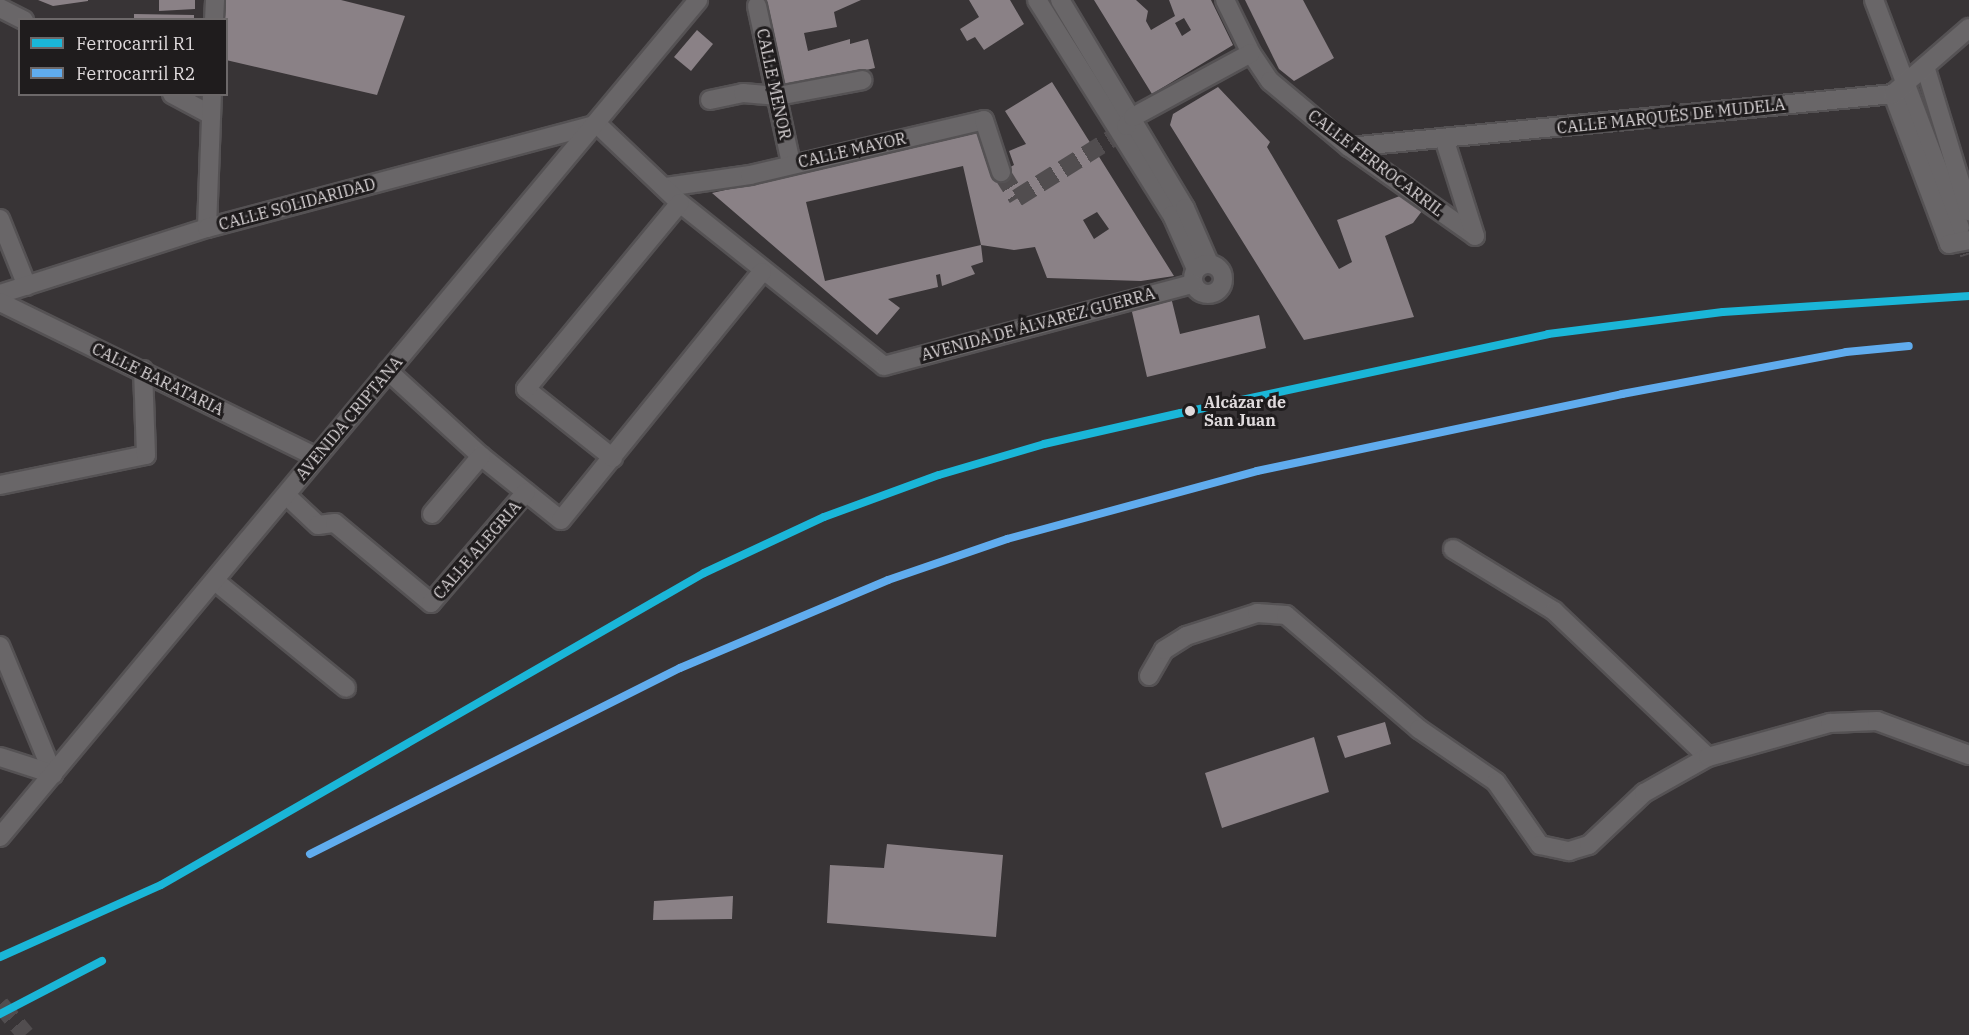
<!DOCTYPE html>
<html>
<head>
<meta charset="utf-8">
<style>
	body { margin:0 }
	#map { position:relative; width:1969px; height:1035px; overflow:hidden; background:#383436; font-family:"IBM Plex Serif",serif }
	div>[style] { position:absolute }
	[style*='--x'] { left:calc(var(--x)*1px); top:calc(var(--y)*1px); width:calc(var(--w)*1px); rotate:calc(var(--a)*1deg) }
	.building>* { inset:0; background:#8a8186 }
	.minor-tunnel>* { height:18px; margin-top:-9px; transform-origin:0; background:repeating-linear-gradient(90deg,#514d4f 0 18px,transparent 0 27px) }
	.roads { filter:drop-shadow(2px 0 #555254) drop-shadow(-2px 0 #555254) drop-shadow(0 2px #555254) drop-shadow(0 -2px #555254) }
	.minor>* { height:18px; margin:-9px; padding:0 9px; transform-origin:9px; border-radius:9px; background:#696668 }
	.minor>.ring { margin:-9px; padding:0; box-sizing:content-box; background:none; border:18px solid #696668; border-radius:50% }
	.rail-1>* { height:8px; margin:-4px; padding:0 4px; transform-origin:4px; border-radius:4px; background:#1ab6d8 }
	.rail-2>* { height:8px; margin:-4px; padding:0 4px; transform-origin:4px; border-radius:4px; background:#60acee }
	.dots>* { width:16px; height:16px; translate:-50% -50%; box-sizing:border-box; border:3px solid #1f1c1d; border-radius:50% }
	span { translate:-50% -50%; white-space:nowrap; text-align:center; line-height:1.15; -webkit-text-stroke:6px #1f1c1d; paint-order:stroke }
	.street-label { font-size:16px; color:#dfdadc }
	.stop-label { font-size:16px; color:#dfdadc; font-weight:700 }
	.left { translate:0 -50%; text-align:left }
	.legend { position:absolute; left:18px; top:18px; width:210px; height:78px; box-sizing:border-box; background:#1f1c1d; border:2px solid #6c6869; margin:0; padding:8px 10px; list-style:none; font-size:18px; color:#dfdadc }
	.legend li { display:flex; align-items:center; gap:12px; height:30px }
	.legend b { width:30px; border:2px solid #6c6869 }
</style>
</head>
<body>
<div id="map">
	<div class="building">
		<div style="clip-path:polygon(38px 0,88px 0,88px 1px,53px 6px)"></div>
		<div style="clip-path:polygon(159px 0,195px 0,195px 9px,159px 11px)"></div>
		<div style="clip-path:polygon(224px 0,341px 0,405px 16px,377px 95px,226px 60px)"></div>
		<div style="clip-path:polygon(764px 0,861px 0,834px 12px,837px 27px,804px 33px,808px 51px,850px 39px,850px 44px,868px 39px,875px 68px,783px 89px)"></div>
		<div style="clip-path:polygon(969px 0,1010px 0,1024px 24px,984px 50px,975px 37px,967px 41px,960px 29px,979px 17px)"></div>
		<div style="clip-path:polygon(evenodd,1094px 0,1136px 0,1148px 11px,1146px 21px,1151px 30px,1175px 16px,1169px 0,1211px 0,1233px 45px,1152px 94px,1094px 0,1184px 18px,1191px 30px,1182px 36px,1175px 23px,1184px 18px)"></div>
		<div style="clip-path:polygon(1245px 0,1303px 0,1334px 58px,1294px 81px,1279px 69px)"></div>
		<div style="clip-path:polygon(134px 14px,194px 15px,194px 20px,134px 20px)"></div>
		<div style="clip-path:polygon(697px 30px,713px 44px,691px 71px,674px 57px)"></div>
		<div style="clip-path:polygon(evenodd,1052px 82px,1174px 276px,1141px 281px,1047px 278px,1035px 247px,1014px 250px,981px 245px,963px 166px,806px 202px,825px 281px,981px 245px,983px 262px,971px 266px,975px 274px,942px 286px,940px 274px,936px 275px,938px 287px,888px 299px,900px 308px,877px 335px,712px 193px,981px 132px,992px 177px,1014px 165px,1009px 151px,1026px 144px,1005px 111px,1052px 82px,1097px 212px,1109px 229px,1094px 239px,1083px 220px,1097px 212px)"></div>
		<div style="clip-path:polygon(1218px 87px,1270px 142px,1267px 147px,1339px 269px,1352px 262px,1337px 220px,1405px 194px,1425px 207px,1413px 223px,1385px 236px,1414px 317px,1304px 340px,1170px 125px,1173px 114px)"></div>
		<div style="clip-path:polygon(1169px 289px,1180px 334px,1259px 315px,1266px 348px,1147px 377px,1129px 299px)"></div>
		<div style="clip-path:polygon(1385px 722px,1391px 744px,1345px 758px,1337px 736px)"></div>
		<div style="clip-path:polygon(1314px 737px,1329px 792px,1222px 828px,1205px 773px)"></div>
		<div style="clip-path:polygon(887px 844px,1003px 855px,996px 937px,827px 923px,830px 865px,884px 868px)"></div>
		<div style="clip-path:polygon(733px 896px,732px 919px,653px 920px,654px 901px)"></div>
	</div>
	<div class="minor-tunnel">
		<div style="--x:1001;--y:172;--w:31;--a:58"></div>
		<div style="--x:1017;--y:198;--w:120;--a:-32.1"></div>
		<div style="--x:1960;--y:227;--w:29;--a:72"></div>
		<div style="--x:0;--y:1004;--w:40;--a:50"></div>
	</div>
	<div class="roads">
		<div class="minor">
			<div style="--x:1037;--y:0;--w:254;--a:57.9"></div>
			<div style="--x:1172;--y:215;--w:59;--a:66"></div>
			<div style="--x:1060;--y:0;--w:243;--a:59"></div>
			<div style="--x:1185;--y:208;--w:60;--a:66.4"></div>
			<div style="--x:1225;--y:0;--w:59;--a:63.9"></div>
			<div style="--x:1251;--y:53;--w:34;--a:56"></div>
			<div style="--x:1270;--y:81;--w:103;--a:39.9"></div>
			<div style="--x:1349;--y:147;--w:154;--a:35.2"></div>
			<div style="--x:1475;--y:236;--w:103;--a:-107.6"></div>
			<div style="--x:1874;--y:0;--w:243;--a:69.3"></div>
			<div style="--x:757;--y:6;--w:161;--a:77.8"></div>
			<div style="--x:0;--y:8;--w:27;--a:27"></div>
			<div style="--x:214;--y:20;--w:20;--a:-87"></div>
			<div style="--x:1925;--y:66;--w:152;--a:73.1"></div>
			<div style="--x:172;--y:94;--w:44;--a:28.3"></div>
			<div style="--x:1893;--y:94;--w:160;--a:69.5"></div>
			<div style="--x:1949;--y:244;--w:20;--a:-11"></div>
			<div style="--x:710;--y:100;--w:34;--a:-12"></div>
			<div style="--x:743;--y:93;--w:35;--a:5"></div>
			<div style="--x:778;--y:96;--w:86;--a:-10.7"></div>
			<div style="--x:1126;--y:126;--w:11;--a:-52"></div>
			<div style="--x:1133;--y:117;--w:134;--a:-28.5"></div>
			<div style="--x:1349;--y:147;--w:547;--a:-5.56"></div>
			<div style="--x:1893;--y:94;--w:101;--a:-41"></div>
			<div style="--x:666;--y:187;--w:85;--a:-8.1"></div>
			<div style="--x:750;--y:175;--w:240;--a:-13.2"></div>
			<div style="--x:984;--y:120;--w:55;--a:71.9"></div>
			<div style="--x:0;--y:219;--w:72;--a:68.1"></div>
			<div style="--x:207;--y:228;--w:134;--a:-87.9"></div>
			<div class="ring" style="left:1193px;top:264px;width:12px;height:12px"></div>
			<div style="--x:0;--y:294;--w:217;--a:-17.7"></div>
			<div style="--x:207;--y:228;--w:404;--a:-14.9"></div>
			<div style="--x:597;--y:124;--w:115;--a:43.6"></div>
			<div style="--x:680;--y:203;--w:261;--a:38.6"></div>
			<div style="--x:884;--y:366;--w:320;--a:-14.9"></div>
			<div style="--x:0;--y:302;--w:352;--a:26.1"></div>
			<div style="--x:388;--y:371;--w:126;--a:42.4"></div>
			<div style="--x:481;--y:456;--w:102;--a:38.7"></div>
			<div style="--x:561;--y:520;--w:319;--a:-51"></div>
			<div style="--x:613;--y:458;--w:111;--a:-141.6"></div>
			<div style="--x:526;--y:389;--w:241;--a:-50.4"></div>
			<div style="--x:0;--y:485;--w:149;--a:-11.6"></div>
			<div style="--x:146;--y:455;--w:85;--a:-92"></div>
			<div style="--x:286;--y:495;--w:44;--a:43.2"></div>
			<div style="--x:318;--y:525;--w:17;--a:-7"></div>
			<div style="--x:335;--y:523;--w:125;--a:39.8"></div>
			<div style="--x:431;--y:603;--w:146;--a:-49.4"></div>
			<div style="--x:432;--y:514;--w:76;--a:-49.8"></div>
			<div style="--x:1453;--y:549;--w:119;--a:31.5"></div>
			<div style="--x:1554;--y:611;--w:212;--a:43.5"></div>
			<div style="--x:215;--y:581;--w:169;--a:39.2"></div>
			<div style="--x:0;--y:646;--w:139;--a:67.5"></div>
			<div style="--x:1149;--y:676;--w:30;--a:-60"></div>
			<div style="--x:1164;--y:650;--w:26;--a:-32"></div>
			<div style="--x:1186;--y:636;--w:75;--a:-17.9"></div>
			<div style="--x:1257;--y:613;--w:29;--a:4"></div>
			<div style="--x:1286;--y:615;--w:175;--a:40.6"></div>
			<div style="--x:1419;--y:729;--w:93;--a:34.5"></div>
			<div style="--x:1496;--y:782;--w:77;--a:55.1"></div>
			<div style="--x:1540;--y:845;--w:30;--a:12"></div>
			<div style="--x:1569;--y:851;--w:21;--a:-17"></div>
			<div style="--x:1589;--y:845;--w:76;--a:-43.4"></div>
			<div style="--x:1644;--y:793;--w:73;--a:-29.4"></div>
			<div style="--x:1708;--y:757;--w:127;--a:-15.6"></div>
			<div style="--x:1830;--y:723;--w:47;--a:-2.4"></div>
			<div style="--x:1877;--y:721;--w:98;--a:20.3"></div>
			<div style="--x:0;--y:757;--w:56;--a:17.8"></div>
			<div style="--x:0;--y:837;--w:1090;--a:-50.17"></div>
		</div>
	</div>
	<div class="rail-1">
		<div style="--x:0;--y:957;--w:176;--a:-24.1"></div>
		<div style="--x:161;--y:885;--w:626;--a:-29.88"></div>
		<div style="--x:704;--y:573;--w:132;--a:-25"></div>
		<div style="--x:824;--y:517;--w:122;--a:-20.1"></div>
		<div style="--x:939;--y:475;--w:109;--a:-16.4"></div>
		<div style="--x:1044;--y:444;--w:140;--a:-12.8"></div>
		<div style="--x:1181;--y:413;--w:375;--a:-12.1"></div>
		<div style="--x:1548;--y:334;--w:176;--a:-7.2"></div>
		<div style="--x:1723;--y:312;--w:247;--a:-3.7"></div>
		<div style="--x:0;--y:1014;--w:115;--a:-27.5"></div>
	</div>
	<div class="rail-2">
		<div style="--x:310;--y:854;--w:414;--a:-26.7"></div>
		<div style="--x:680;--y:668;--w:226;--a:-22.9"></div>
		<div style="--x:888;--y:580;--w:126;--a:-19"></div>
		<div style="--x:1007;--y:539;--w:259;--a:-15.2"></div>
		<div style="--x:1257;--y:471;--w:373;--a:-11.9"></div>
		<div style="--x:1622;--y:394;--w:228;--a:-10.6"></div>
		<div style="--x:1846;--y:352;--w:63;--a:-5.4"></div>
	</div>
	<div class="dots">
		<div style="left:1190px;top:411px;background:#dfdadc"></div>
	</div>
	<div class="street-label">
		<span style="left:774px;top:84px;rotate:78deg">CALLE MENOR</span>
		<span style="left:1671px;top:116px;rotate:-6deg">CALLE MARQUÉS DE MUDELA</span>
		<span style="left:852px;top:150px;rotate:-13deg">CALLE MAYOR</span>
		<span style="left:1376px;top:163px;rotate:37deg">CALLE FERROCARRIL</span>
		<span style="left:297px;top:204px;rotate:-15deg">CALLE SOLIDARIDAD</span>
		<span style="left:1038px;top:324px;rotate:-15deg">AVENIDA DE ÁLVAREZ GUERRA</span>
		<span style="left:158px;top:379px;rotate:26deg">CALLE BARATARIA</span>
		<span style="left:349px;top:418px;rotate:-50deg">AVENIDA CRIPTANA</span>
		<span style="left:477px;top:550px;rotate:-49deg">CALLE ALEGRIA</span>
	</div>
	<div class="stop-label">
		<span class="left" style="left:1204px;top:411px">Alcázar de<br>San Juan</span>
	</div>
	<ul class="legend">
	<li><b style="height:8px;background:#1ab6d8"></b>Ferrocarril R1</li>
	<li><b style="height:8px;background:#60acee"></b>Ferrocarril R2</li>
	</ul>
</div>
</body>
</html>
